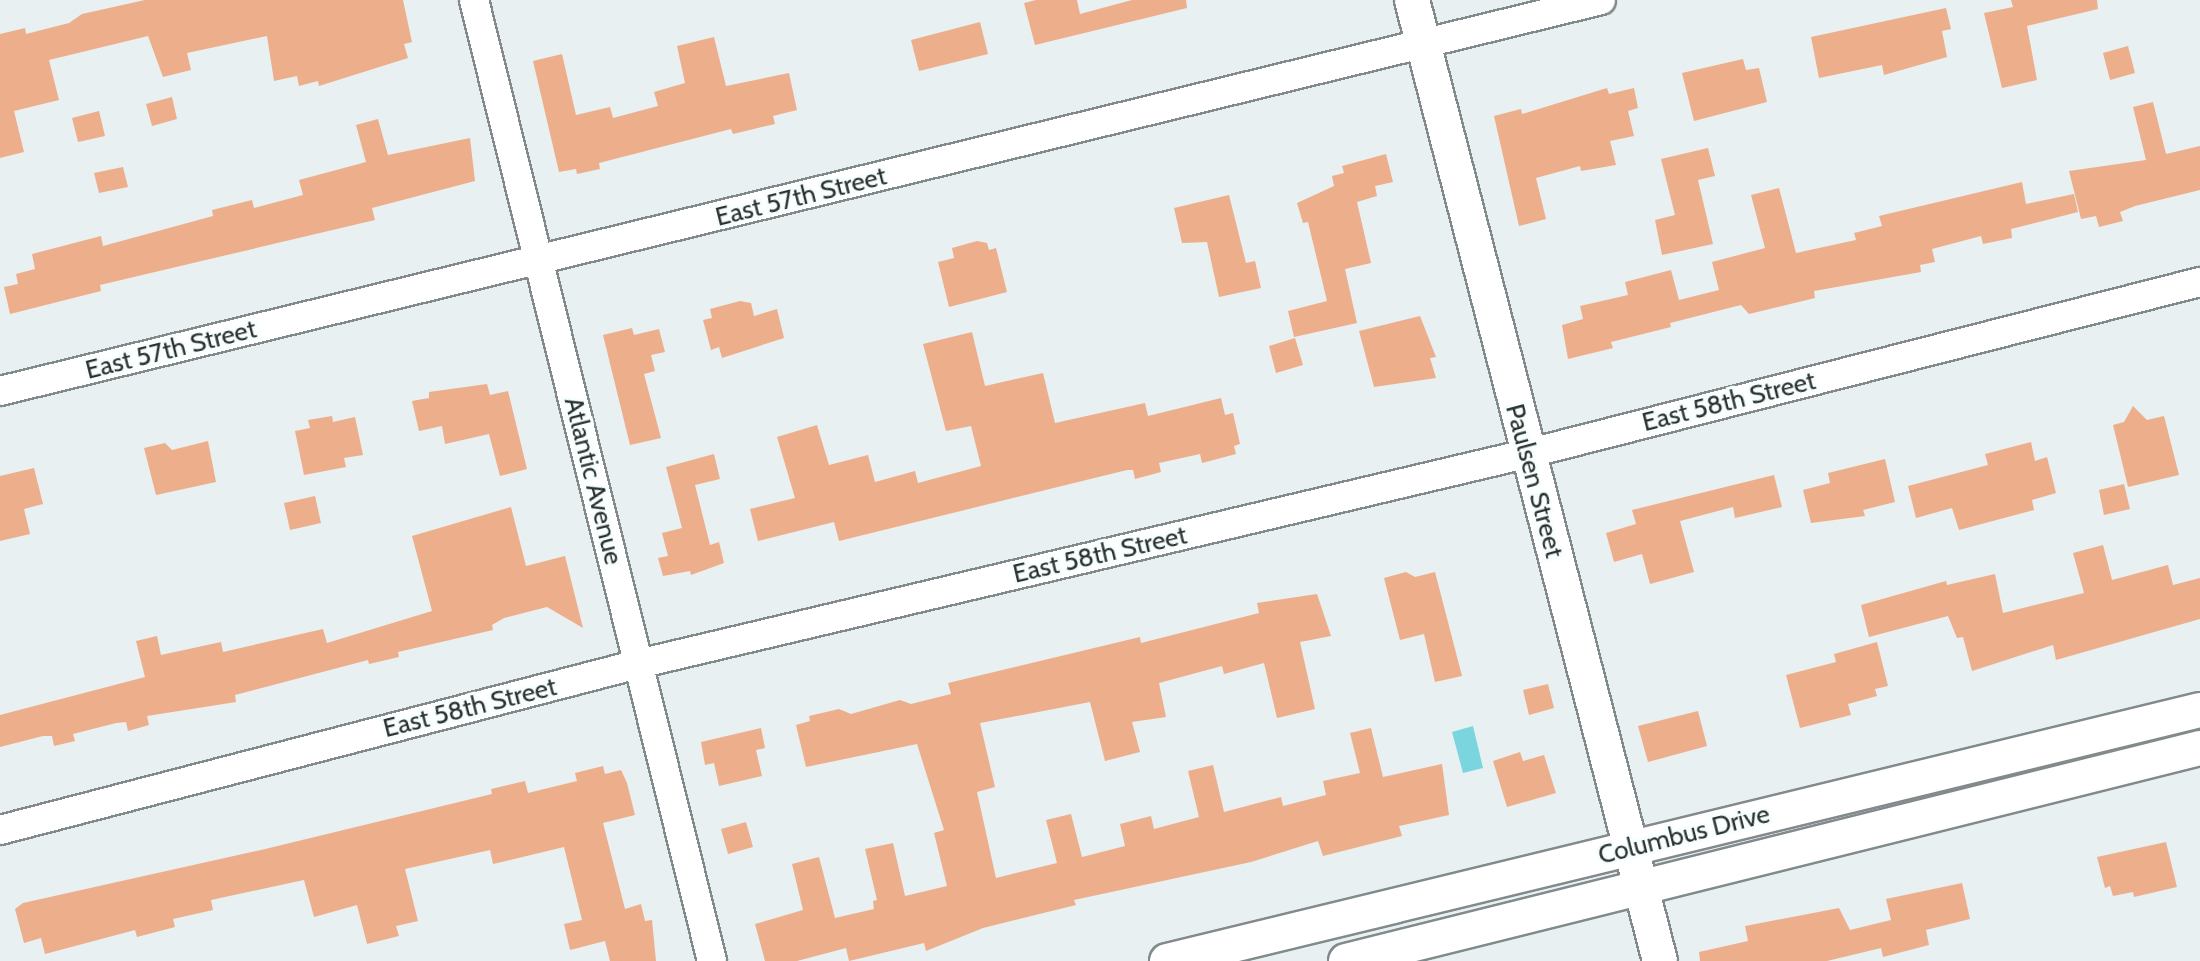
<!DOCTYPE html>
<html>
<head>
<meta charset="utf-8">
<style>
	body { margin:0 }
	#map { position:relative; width:2200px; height:961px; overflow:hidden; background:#e8f0f1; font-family:Cabin,sans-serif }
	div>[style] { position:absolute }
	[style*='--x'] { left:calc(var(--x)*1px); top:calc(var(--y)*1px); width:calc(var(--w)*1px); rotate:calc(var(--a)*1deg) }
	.water>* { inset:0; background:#7ad5df }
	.building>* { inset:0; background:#edae8b }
	.roads { filter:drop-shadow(2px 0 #838a8b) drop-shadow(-2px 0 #838a8b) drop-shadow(0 2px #838a8b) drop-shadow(0 -2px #838a8b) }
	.minor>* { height:28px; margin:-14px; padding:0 14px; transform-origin:14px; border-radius:14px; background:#fff }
	.tertiary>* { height:34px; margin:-17px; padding:0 17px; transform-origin:17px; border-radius:17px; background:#fff }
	span { translate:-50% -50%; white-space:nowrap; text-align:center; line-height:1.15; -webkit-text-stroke:6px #f6fefe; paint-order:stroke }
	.street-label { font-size:26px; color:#2c2f30 }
</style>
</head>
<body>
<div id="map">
	<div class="water">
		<div style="clip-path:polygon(1473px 726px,1483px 768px,1463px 773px,1452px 732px)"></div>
	</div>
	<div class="building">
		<div style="clip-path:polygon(145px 0,403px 0,412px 42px,404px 44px,408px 58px,319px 86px,318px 81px,299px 86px,297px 76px,274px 81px,267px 36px,187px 53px,191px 70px,163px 77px,148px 36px,49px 60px,59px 100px,14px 111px,24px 152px,0 158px,0 34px,25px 28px,26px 34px,69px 23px,82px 14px)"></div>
		<div style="clip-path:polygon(1036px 0,1077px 0,1080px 14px,1132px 0,1186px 0,1187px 8px,1035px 45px,1024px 3px)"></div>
		<div style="clip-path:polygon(2011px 0,2097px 0,2098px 9px,2027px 26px,2037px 80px,2002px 88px,1984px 13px,2013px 7px)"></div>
		<div style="clip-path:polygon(1946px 8px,1951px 29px,1942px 31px,1947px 57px,1884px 75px,1882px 65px,1819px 78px,1811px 37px)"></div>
		<div style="clip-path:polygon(980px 22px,988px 54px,919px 71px,911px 40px)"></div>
		<div style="clip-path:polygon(714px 37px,726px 86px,789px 73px,797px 110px,773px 116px,775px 124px,733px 134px,731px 129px,599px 163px,600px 169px,577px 174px,576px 169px,559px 172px,533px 61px,562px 54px,576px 115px,610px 107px,613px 118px,658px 106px,654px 92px,685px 83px,677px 46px)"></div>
		<div style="clip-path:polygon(2128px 46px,2135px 73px,2110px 80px,2103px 53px)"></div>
		<div style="clip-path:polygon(1743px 59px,1746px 70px,1759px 68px,1767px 102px,1694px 121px,1682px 73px)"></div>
		<div style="clip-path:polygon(1607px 88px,1609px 94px,1634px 88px,1638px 108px,1628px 111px,1634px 136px,1610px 141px,1616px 165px,1581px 171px,1580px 166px,1536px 178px,1546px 219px,1519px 226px,1494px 116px,1521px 109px,1522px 114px)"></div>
		<div style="clip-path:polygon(172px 97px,177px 119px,152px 126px,146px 104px)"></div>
		<div style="clip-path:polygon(2153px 102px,2166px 154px,2200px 146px,2200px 190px,2135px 206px,2120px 212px,2123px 221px,2099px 227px,2096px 216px,2081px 219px,2069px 171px,2146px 160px,2133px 107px)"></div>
		<div style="clip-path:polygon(99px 111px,105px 136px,78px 142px,72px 118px)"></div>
		<div style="clip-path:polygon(378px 119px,388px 155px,470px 138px,475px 181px,372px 208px,375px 220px,100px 285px,101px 291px,10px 314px,4px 287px,18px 284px,16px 274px,35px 269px,32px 254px,101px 236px,103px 246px,213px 216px,212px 210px,252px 200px,254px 208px,303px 195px,299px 180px,366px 162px,356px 125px)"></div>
		<div style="clip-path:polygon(1708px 148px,1715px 176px,1698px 180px,1713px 244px,1662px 255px,1655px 220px,1675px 215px,1661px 159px)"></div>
		<div style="clip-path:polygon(1386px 154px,1393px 182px,1375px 186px,1377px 196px,1357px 202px,1371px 263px,1345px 269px,1357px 323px,1294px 337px,1288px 311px,1327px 301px,1308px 222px,1303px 223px,1297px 203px,1334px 186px,1332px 176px,1344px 173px,1342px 166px)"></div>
		<div style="clip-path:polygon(123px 167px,128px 187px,99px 193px,94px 173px)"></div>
		<div style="clip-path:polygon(2022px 182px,2026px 204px,2074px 194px,2078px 212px,2011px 229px,2012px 238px,1983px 244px,1981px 236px,1932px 249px,1935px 262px,1920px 265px,1921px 272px,1814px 291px,1815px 298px,1749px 314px,1741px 305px,1670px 323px,1671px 327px,1611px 342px,1613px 348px,1568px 359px,1562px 325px,1583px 319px,1580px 306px,1628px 295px,1625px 282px,1671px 270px,1679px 300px,1719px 290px,1712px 262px,1765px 248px,1751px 195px,1779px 188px,1796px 253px,1856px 240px,1854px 233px,1882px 226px,1879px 216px)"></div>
		<div style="clip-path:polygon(1229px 195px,1246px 263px,1255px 261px,1261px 288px,1219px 297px,1207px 242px,1182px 243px,1174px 208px)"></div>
		<div style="clip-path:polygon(977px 241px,987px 243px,989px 250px,996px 248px,1007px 292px,949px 307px,938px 262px,954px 258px,952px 248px)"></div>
		<div style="clip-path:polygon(740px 301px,751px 303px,754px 316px,777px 309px,784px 338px,722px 358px,719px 347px,711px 350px,703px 320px,712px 318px,710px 309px)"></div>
		<div style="clip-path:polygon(1420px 316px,1436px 357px,1430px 358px,1436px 378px,1374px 387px,1359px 331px)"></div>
		<div style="clip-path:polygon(632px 328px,634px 335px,659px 329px,665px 352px,651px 355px,655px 371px,644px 374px,661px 438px,630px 445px,603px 335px)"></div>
		<div style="clip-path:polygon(972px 332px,985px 386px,1043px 373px,1055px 423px,1145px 403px,1148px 416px,1221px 398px,1225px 415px,1233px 413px,1240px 444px,1234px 446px,1236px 454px,1202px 463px,1200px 454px,1159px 463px,1161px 472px,1135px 479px,1133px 470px,1127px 470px,839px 541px,834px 522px,758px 541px,750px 509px,795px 498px,777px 437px,817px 425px,829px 465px,868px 455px,875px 482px,915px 471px,918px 483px,981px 466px,971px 426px,946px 431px,923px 344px)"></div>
		<div style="clip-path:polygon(1295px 338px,1303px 365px,1276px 373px,1269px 346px)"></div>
		<div style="clip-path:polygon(487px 384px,490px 395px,508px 391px,527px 469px,500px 476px,489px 434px,445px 444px,442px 426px,419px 431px,412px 401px,429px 398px,429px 392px)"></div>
		<div style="clip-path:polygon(2133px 406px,2147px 420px,2164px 416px,2179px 475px,2128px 487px,2113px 425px,2124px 422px)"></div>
		<div style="clip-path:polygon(332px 416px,333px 422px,355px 417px,363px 455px,344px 458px,346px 467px,304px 475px,295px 431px,310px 428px,308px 420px)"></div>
		<div style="clip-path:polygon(208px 441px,216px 482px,156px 495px,144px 448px,165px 443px,172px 450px)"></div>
		<div style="clip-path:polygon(2031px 442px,2035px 461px,2047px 457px,2056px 493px,2032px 500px,2034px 510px,1959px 530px,1952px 508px,1916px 518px,1908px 486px,1988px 465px,1985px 454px)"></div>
		<div style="clip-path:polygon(714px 454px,720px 479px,695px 485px,710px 545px,719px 542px,724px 563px,691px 575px,690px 571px,663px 576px,658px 558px,668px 556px,662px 533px,682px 528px,666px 467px)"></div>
		<div style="clip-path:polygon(1885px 459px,1895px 502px,1863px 510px,1865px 516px,1811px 523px,1803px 490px,1830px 483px,1828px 473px)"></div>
		<div style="clip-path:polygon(34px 468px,43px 504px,24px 509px,30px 534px,0 541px,0 476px)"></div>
		<div style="clip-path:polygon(1774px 475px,1782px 507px,1735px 518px,1733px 507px,1680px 521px,1694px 572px,1650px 584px,1642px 554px,1614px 562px,1606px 533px,1636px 524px,1632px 510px)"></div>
		<div style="clip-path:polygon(2124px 484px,2130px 509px,2104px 515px,2099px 490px)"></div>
		<div style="clip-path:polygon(315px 496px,321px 523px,290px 530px,284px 503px)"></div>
		<div style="clip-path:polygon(511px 507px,526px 566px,565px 556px,583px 628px,547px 607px,504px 618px,492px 625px,493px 630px,398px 652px,399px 657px,369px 664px,368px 660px,235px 695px,236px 702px,147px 716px,149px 725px,128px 731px,126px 722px,116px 723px,73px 734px,75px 741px,54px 746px,52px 736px,43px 736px,0 747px,0 715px,145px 677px,136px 641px,157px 636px,161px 655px,221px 642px,223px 652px,323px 629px,327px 643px,432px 611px,412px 536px)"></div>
		<div style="clip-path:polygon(2103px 545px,2112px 580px,2168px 565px,2173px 585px,2200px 578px,2200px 619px,2056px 660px,2053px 645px,1972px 671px,1963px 637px,1957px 638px,1948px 616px,1869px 637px,1861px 605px,1946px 581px,1947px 585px,1995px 574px,2003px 613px,2084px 593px,2073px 553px)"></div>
		<div style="clip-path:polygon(1406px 572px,1415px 577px,1435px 572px,1462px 676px,1435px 682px,1424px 634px,1400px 640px,1384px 578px)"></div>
		<div style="clip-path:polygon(1317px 594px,1331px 636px,1300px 642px,1315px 709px,1277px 718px,1264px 663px,1224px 674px,1222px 666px,1159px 683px,1166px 717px,1132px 722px,1140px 752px,1105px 761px,1090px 702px,980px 723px,995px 787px,977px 792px,996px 878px,1057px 863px,1046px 820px,1071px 814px,1082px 857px,1125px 846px,1120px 824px,1151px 816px,1154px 829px,1199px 817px,1188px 771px,1213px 765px,1224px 812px,1281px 797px,1283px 806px,1326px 795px,1323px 781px,1360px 773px,1350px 733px,1371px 728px,1383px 777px,1442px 764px,1449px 815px,1399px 826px,1402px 836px,1323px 856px,1318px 841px,1251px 862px,1074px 900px,1076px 905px,983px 928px,926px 951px,924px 943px,849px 961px,846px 948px,797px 961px,765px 961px,755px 924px,803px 910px,792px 864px,819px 857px,835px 918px,874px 909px,873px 901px,877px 900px,865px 849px,893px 843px,905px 896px,947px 886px,934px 833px,944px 830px,917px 744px,806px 767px,796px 725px,810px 721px,809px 716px,839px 709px,851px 714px,900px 700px,911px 704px,951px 694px,948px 683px,1140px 637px,1141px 643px,1259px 613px,1257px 603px)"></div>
		<div style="clip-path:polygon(1877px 642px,1888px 686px,1875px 689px,1877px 696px,1848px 704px,1851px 715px,1800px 728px,1786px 675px,1836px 662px,1834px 654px)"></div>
		<div style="clip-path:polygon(1548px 684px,1554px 708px,1529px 715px,1523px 690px)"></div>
		<div style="clip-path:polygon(1698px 711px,1707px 746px,1648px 762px,1638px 726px)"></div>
		<div style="clip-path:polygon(761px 728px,765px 748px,756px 750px,762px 776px,719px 786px,714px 763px,705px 765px,701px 742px)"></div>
		<div style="clip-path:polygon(1520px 752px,1523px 761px,1544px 755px,1556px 793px,1507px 807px,1493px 761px)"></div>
		<div style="clip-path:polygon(603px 766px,605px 774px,621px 770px,627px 783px,635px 815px,603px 823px,625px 909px,641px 904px,645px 921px,652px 920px,656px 961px,610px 961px,605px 941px,570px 950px,564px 924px,582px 920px,564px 847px,493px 864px,490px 850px,405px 869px,418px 921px,396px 926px,399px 936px,367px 944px,357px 905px,314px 917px,304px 880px,211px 900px,213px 910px,173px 919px,175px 927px,137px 937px,135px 930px,45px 954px,41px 938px,24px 943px,15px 909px,23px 903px,261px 850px,492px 794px,491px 789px,525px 781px,528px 793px,577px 781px,575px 773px)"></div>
		<div style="clip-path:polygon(746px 822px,753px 847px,728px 854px,721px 829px)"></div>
		<div style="clip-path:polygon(2166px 842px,2177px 887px,2134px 897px,2133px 892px,2113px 896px,2110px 886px,2105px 888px,2097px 857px)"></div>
		<div style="clip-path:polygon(1962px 883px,1970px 919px,1926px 930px,1929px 945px,1883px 957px,1881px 948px,1827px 961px,1700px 961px,1699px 952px,1748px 941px,1745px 926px,1839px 908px,1850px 930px,1891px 920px,1886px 899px)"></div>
	</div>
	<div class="roads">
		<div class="minor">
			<div style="--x:474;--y:0;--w:990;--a:76.09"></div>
			<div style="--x:0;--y:391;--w:1648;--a:-13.72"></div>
			<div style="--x:0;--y:830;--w:659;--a:-14.58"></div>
			<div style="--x:638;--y:664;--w:912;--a:-13.31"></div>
			<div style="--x:1526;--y:454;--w:696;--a:-14.32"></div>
		</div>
		<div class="tertiary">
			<div style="--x:1412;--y:0;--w:992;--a:75.53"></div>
			<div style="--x:1167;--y:961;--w:1063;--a:-13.66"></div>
			<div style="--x:1346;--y:961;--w:880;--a:-14"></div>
		</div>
	</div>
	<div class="street-label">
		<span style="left:801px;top:197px;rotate:-14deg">East 57th Street</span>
		<span style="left:171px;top:350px;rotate:-14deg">East 57th Street</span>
		<span style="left:1729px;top:402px;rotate:-14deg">East 58th Street</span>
		<span style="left:593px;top:481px;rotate:76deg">Atlantic Avenue</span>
		<span style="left:1534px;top:481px;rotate:75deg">Paulsen Street</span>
		<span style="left:1100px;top:555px;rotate:-13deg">East 58th Street</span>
		<span style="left:470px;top:708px;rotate:-14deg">East 58th Street</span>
		<span style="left:1684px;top:835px;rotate:-14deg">Columbus Drive</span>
	</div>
</div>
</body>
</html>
